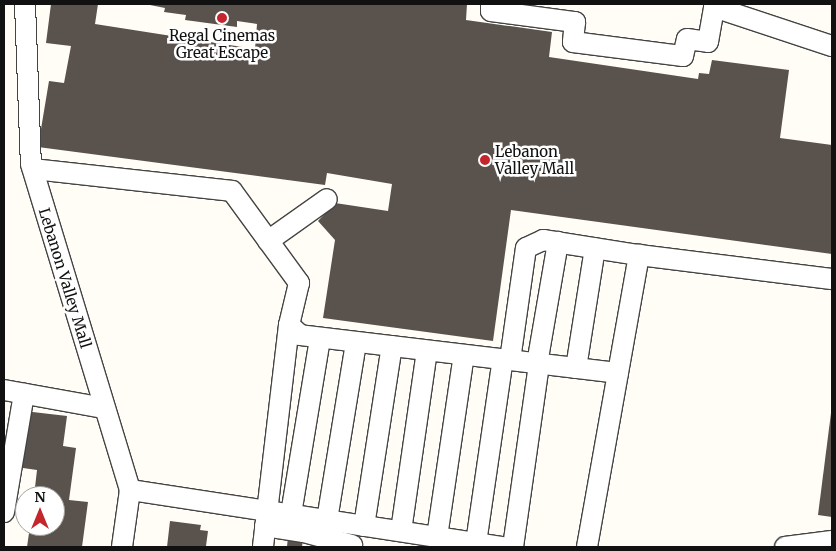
<!DOCTYPE html>
<html>
<head>
<meta charset="utf-8">
<style>
	body { margin:0 }
	#map { position:relative; width:836px; height:551px; overflow:hidden; background:#fffdf5; font-family:Merriweather,serif }
	div>[style] { position:absolute }
	[style*='--x'] { left:calc(var(--x)*1px); top:calc(var(--y)*1px); width:calc(var(--w)*1px); rotate:calc(var(--a)*1deg) }
	.building>* { inset:0; background:#5a524d }
	.roads { filter:drop-shadow(1px 0 #444) drop-shadow(-1px 0 #444) drop-shadow(0 1px #444) drop-shadow(0 -1px #444) }
	.minor>* { height:20px; margin:-10px; padding:0 10px; transform-origin:10px; border-radius:10px; background:#fff }
	.dots>* { width:14px; height:14px; translate:-50% -50%; box-sizing:border-box; border:2px solid #fff; border-radius:50% }
	span { translate:-50% -50%; white-space:nowrap; text-align:center; line-height:1.15; -webkit-text-stroke:5px #fff; paint-order:stroke }
	.poi-label { font-size:15px; color:#111 }
	.left { translate:0 -50%; text-align:left }
	.street-label { font-size:15px; color:#111 }
	.frame { position:absolute; inset:0; border:5px solid #111; pointer-events:none }
	.north { position:absolute; left:15px; top:486px; width:50px; height:50px; box-sizing:border-box; background:#fff; border:1px solid #a0a0a0; border-radius:50%; rotate:0deg; font-size:14px; font-weight:700; line-height:20px; text-align:center; color:#111 }
	.north::after { content:''; display:block; margin:auto; width:18px; height:22px; background:#c4262e; clip-path:polygon(50% 0,100% 100%,50% 72%,0 100%) }
</style>
</head>
<body>
<div id="map">
	<div class="building">
		<div style="clip-path:polygon(51px 4px,98px 4px,95px 24px,255px 49px,257px 24px,237px 21px,237px 27px,185px 20px,186px 15px,164px 12px,165px 8px,145px 4px,467px 4px,466px 20px,552px 32px,549px 57px,698px 79px,699px 73px,709px 74px,712px 60px,789px 70px,780px 138px,832px 145px,832px 254px,511px 210px,493px 341px,323px 318px,335px 240px,318px 221px,335px 203px,388px 211px,392px 184px,327px 173px,325px 185px,38px 147px,49px 81px,64px 83px,71px 46px,46px 43px)"></div>
		<div style="clip-path:polygon(24px 411px,67px 416px,63px 446px,76px 448px,69px 500px,88px 502px,82px 547px,27px 547px,30px 526px,55px 526px,55px 496px,34px 496px,37px 470px,16px 467px)"></div>
		<div style="clip-path:polygon(831px 413px,832px 413px,832px 517px,818px 515px)"></div>
		<div style="clip-path:polygon(170px 521px,201px 525px,200px 530px,208px 531px,206px 546px,167px 547px)"></div>
		<div style="clip-path:polygon(288px 536px,303px 538px,302px 547px,287px 547px)"></div>
	</div>
	<div class="roads">
		<div class="minor">
			<div style="--x:25;--y:4;--w:160;--a:87.9"></div>
			<div style="--x:31;--y:164;--w:341;--a:73.1"></div>
			<div style="--x:130;--y:490;--w:58;--a:98"></div>
			<div style="--x:491;--y:4;--w:7;--a:90"></div>
			<div style="--x:491;--y:11;--w:85;--a:7.5"></div>
			<div style="--x:575;--y:22;--w:20;--a:96"></div>
			<div style="--x:573;--y:42;--w:111;--a:7.3"></div>
			<div style="--x:683;--y:56;--w:17;--a:-77"></div>
			<div style="--x:687;--y:39;--w:21;--a:8"></div>
			<div style="--x:708;--y:42;--w:39;--a:-80"></div>
			<div style="--x:714;--y:7;--w:124;--a:18.3"></div>
			<div style="--x:33;--y:169;--w:200;--a:6.3"></div>
			<div style="--x:232;--y:191;--w:114;--a:53.9"></div>
			<div style="--x:299;--y:283;--w:43;--a:103.4"></div>
			<div style="--x:289;--y:325;--w:224;--a:96.7"></div>
			<div style="--x:268;--y:241;--w:72;--a:-35.4"></div>
			<div style="--x:289;--y:325;--w:15;--a:42"></div>
			<div style="--x:300;--y:335;--w:320;--a:6.8"></div>
			<div style="--x:510;--y:360;--w:113;--a:-81.9"></div>
			<div style="--x:526;--y:248;--w:19;--a:-25"></div>
			<div style="--x:543;--y:240;--w:97;--a:8.9"></div>
			<div style="--x:639;--y:255;--w:194;--a:7.1"></div>
			<div style="--x:537;--y:364;--w:124;--a:-80.2"></div>
			<div style="--x:576;--y:368;--w:121;--a:-81"></div>
			<div style="--x:4;--y:390;--w:102;--a:10.2"></div>
			<div style="--x:130;--y:490;--w:377;--a:8.7"></div>
			<div style="--x:4;--y:512;--w:120;--a:-80.4"></div>
			<div style="--x:291;--y:514;--w:178;--a:-80.6"></div>
			<div style="--x:327;--y:520;--w:180;--a:-80.7"></div>
			<div style="--x:265;--y:526;--w:39;--a:9"></div>
			<div style="--x:304;--y:532;--w:50;--a:15.2"></div>
			<div style="--x:364;--y:526;--w:182;--a:-81.2"></div>
			<div style="--x:401;--y:531;--w:182;--a:-81.8"></div>
			<div style="--x:437;--y:537;--w:184;--a:-81.6"></div>
			<div style="--x:476;--y:543;--w:186;--a:-81.7"></div>
			<div style="--x:513;--y:547;--w:185;--a:-81.9"></div>
			<div style="--x:587;--y:547;--w:297;--a:-79.9"></div>
			<div style="--x:785;--y:547;--w:47;--a:-7.3"></div>
		</div>
	</div>
	<div class="dots">
		<div style="left:222px;top:18px;background:#c4262e"></div>
		<div style="left:485px;top:160px;background:#c4262e"></div>
	</div>
	<div class="poi-label">
		<span style="left:222px;top:44px">Regal Cinemas<br>Great Escape</span>
		<span class="left" style="left:495px;top:160px">Lebanon<br>Valley Mall</span>
	</div>
	<div class="street-label">
		<span style="left:65px;top:278px;rotate:73deg">Lebanon Valley Mall</span>
	</div>
	<div class="frame"></div>
	<div class="north">N</div>
</div>
</body>
</html>
